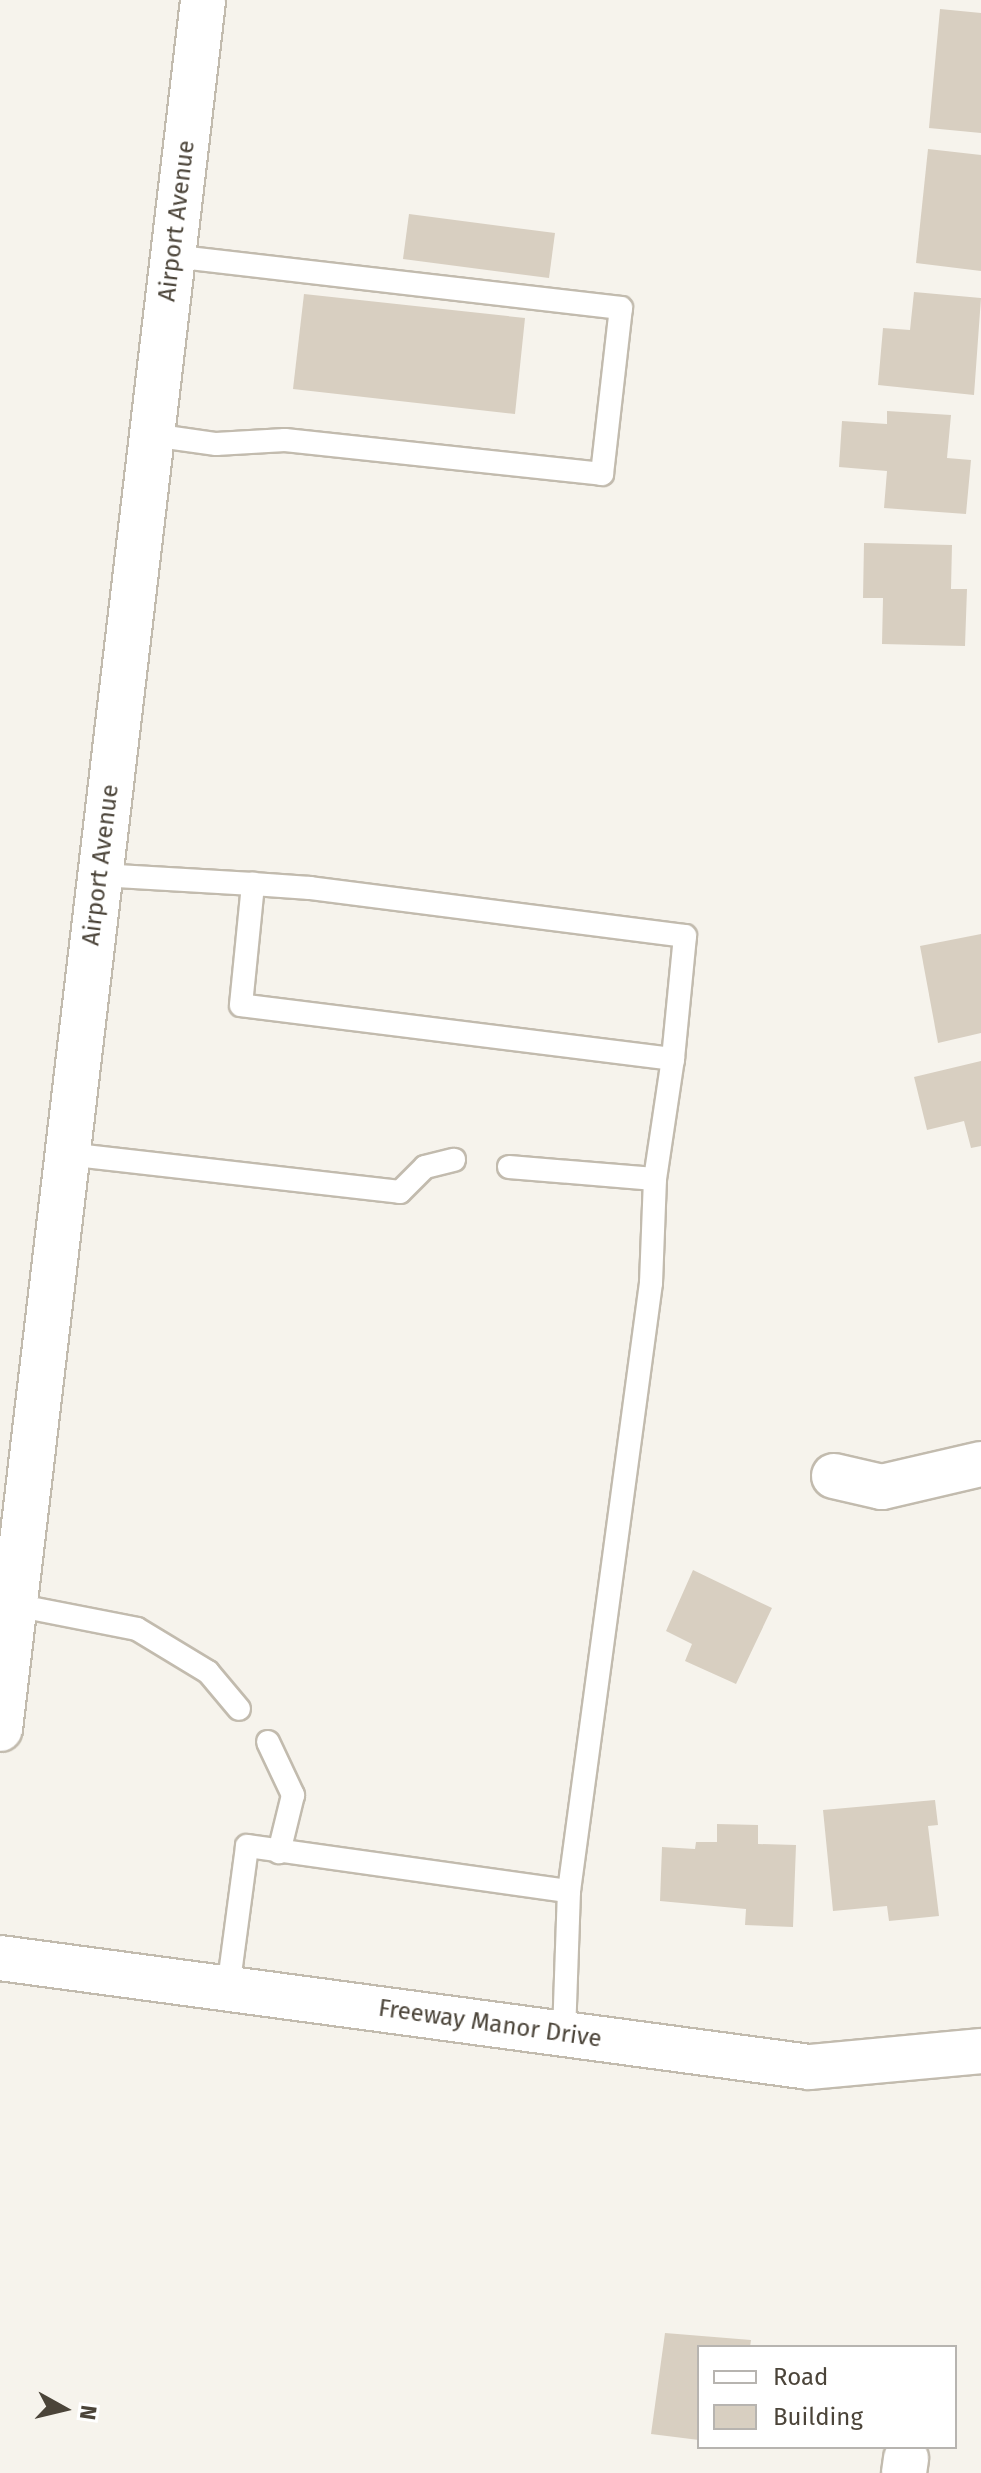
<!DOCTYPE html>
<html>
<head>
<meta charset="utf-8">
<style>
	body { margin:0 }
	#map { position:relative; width:981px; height:2473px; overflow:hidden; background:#f6f3ec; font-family:"Fira Sans",sans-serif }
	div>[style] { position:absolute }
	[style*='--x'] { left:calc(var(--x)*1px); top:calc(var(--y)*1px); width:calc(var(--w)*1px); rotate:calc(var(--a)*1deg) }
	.building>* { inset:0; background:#d8cfc1 }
	.roads { filter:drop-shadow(2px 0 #c2bbae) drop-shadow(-2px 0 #c2bbae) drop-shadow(0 2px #c2bbae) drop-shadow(0 -2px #c2bbae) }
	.service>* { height:22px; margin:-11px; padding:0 11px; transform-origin:11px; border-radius:11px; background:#fff }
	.minor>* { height:44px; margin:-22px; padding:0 22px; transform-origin:22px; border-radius:22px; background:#fff }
	.tertiary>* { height:44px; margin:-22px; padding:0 22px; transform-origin:22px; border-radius:22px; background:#fff }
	span { translate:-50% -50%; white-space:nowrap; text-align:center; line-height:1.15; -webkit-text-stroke:6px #fff; paint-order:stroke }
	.street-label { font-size:24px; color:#4b4439 }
	.legend { position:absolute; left:697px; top:2345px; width:260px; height:104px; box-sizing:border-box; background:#fff; border:2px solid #b7b4b0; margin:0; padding:10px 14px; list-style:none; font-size:24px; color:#4b4439 }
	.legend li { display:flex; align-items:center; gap:16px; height:40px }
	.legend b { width:40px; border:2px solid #b7b4b0 }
	.north { position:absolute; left:24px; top:2369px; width:80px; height:80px; -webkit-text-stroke:6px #fff; paint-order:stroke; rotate:98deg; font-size:22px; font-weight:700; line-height:32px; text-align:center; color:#4b4439 }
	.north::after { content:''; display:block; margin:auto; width:28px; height:36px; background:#4b4439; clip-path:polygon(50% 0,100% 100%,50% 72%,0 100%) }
</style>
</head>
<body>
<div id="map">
	<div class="building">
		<div style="clip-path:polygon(940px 9px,981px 13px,981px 133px,929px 128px)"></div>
		<div style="clip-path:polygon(928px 149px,981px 155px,981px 271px,916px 263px)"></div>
		<div style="clip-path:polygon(409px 214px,555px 233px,549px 278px,403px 259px)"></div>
		<div style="clip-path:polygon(914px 292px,981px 298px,974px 395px,878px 385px,883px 328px,910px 330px)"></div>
		<div style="clip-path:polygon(304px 294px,525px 318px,515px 414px,293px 389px)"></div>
		<div style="clip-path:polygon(887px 411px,951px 415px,947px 458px,971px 460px,966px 514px,884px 508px,887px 471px,839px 467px,842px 421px,887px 424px)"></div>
		<div style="clip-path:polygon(864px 543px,952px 545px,951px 589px,967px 589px,965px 646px,882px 644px,883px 598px,863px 598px)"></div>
		<div style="clip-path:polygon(981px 934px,981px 1033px,938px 1043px,920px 946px)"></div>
		<div style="clip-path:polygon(981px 1061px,981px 1146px,971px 1148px,964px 1121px,927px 1130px,914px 1077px)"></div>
		<div style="clip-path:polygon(693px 1570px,772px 1608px,736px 1684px,685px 1661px,692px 1644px,666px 1631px)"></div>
		<div style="clip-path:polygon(935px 1800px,938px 1825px,928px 1826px,939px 1916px,889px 1921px,887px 1906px,833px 1911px,823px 1810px)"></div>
		<div style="clip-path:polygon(717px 1824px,758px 1825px,758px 1844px,796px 1845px,793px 1927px,745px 1925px,746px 1909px,660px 1901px,662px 1847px,695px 1849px,696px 1842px,717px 1842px)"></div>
		<div style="clip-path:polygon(665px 2333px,751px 2340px,750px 2347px,699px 2347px,699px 2440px,651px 2434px)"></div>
	</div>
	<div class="roads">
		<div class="service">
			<div style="--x:152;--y:435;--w:65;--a:8"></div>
			<div style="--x:216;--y:444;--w:69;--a:-3.3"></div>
			<div style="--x:285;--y:440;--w:319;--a:6.1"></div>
			<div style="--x:602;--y:474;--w:167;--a:-83.5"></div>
			<div style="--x:621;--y:308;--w:451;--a:-173.4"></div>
			<div style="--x:100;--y:875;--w:153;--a:3.4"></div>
			<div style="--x:253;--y:884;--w:57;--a:4"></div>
			<div style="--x:310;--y:888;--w:378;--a:7.3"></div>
			<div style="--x:685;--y:936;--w:124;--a:95.6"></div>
			<div style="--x:673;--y:1059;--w:435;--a:-172.9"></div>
			<div style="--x:241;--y:1005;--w:122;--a:-84.3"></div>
			<div style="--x:67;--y:1154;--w:335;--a:6.5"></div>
			<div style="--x:400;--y:1192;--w:35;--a:-45"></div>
			<div style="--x:425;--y:1167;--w:30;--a:-14"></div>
			<div style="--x:509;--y:1167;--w:146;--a:4.7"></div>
			<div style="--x:655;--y:1179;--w:121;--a:-81.5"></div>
			<div style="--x:15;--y:1605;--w:124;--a:11.1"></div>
			<div style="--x:137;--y:1629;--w:83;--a:31.2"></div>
			<div style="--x:208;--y:1672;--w:48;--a:50"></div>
			<div style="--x:268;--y:1742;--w:59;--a:64.7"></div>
			<div style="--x:293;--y:1795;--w:59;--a:103.8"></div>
			<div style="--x:228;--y:1989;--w:144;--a:-82.4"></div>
			<div style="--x:247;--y:1846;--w:325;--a:8"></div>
			<div style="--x:569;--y:1891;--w:614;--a:-82.32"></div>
			<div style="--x:651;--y:1283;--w:104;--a:-87.8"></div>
			<div style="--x:564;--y:2034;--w:143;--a:-88"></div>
		</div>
		<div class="minor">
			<div style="--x:834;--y:1476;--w:49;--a:12.9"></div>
			<div style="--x:882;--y:1487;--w:102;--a:-13.1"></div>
			<div style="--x:0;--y:1958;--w:816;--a:7.67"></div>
			<div style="--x:809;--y:2067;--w:173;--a:-5.3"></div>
			<div style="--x:904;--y:2473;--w:15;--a:-82"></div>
		</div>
		<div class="tertiary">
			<div style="--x:0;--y:1729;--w:1741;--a:-83.3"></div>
		</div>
	</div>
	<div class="street-label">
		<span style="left:177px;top:221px;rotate:-83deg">Airport Avenue</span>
		<span style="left:101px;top:865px;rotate:-83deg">Airport Avenue</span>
		<span style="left:490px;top:2024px;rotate:8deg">Freeway Manor Drive</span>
	</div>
	<ul class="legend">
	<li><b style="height:10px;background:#fff"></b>Road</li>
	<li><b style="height:22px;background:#d8cfc1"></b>Building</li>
	</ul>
	<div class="north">N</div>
</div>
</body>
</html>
